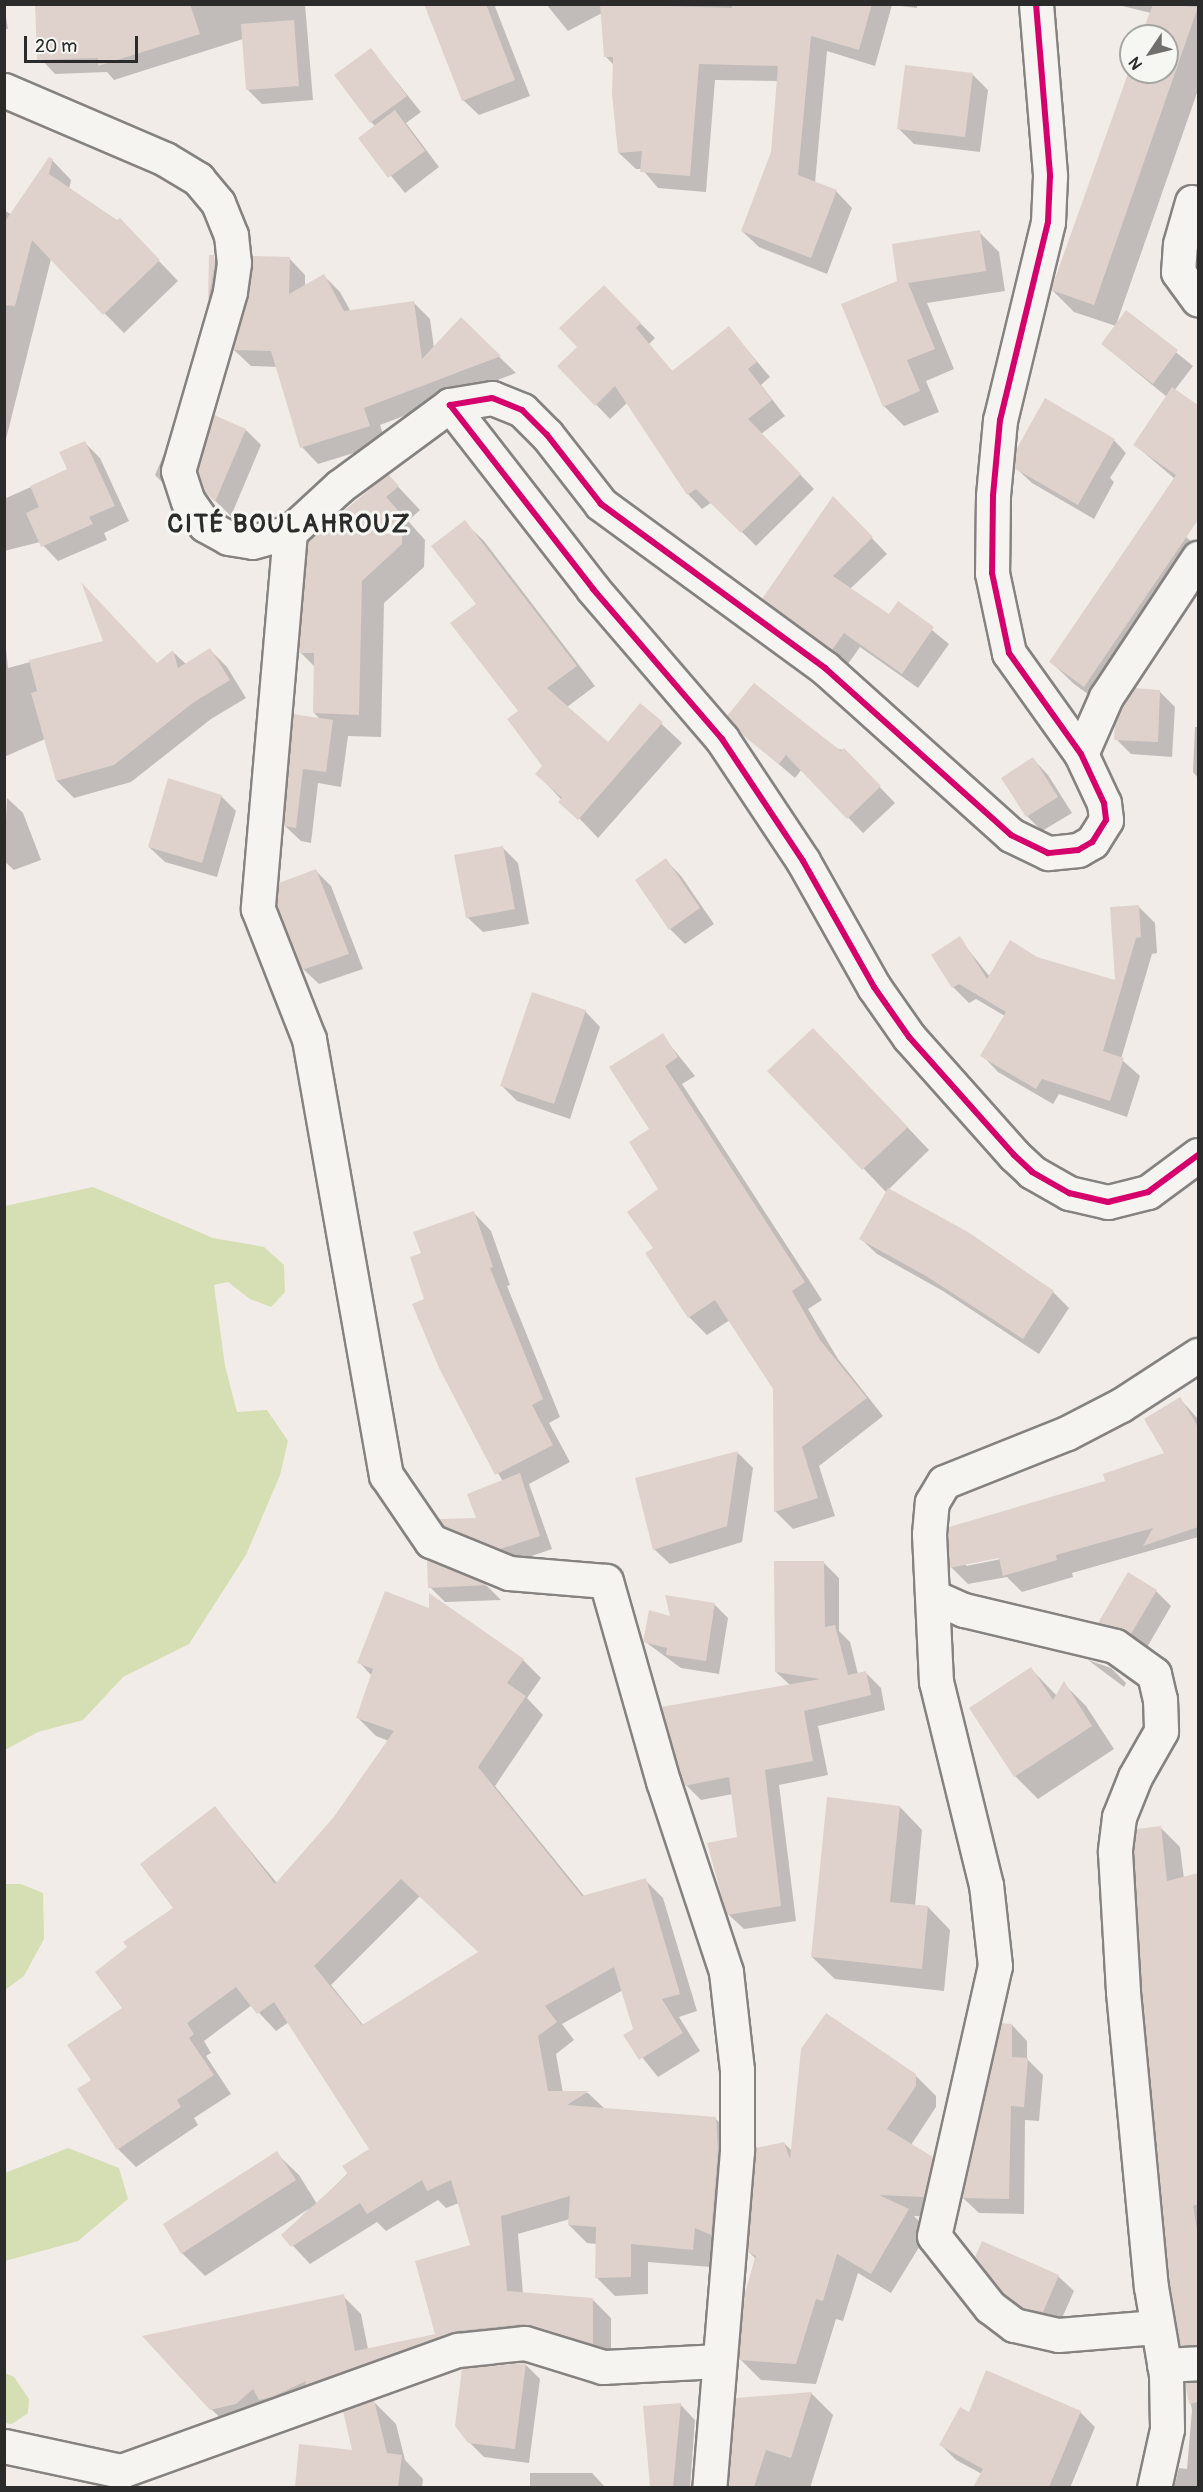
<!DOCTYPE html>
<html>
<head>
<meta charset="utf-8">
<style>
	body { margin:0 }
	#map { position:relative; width:1203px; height:2492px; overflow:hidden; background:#f2ece8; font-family:Pangolin,sans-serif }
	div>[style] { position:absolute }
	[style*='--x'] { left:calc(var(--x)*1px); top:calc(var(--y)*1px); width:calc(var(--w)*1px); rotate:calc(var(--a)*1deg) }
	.green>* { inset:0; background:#d6deb3 }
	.shadow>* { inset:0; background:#0003 }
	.building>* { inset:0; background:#dfd2cd }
	.roads { filter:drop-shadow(2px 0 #858280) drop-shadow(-2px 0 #858280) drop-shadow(0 2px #858280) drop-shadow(0 -2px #858280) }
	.minor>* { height:33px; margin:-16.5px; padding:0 16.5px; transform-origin:16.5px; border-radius:16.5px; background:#f5f4f1 }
	.cycleway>* { height:6px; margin:-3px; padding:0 3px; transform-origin:3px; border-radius:3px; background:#d6006c }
	span { translate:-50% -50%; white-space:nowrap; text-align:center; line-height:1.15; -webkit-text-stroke:6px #f6f6f2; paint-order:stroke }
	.district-label { font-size:26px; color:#2b2b2b; font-weight:700; letter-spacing:1.5px }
	.frame { position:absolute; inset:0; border:6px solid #2b2b2b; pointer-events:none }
	.north { position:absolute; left:1119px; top:24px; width:60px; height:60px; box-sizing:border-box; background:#f6f6f2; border:2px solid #a5a5a2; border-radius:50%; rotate:235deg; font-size:16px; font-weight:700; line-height:24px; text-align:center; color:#2b2b2b }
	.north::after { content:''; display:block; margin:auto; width:21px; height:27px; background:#716f6d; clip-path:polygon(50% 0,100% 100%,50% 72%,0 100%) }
	.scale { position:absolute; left:24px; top:36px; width:114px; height:27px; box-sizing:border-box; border:3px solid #2b2b2b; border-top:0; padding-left:8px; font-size:18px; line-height:21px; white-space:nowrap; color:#2b2b2b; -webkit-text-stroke:4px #f6f6f2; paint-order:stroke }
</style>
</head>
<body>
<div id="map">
	<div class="green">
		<div style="clip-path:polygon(93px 1187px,213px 1238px,264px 1247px,284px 1265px,285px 1292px,271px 1307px,250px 1299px,228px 1282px,214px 1285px,225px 1366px,237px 1412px,267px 1410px,288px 1441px,280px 1475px,246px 1555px,189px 1644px,123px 1677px,83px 1720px,38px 1732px,5px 1750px,5px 1206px)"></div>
		<div style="clip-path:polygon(4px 1884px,21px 1884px,43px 1893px,44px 1939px,24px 1976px,5px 1990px)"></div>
		<div style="clip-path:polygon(68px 2148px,119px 2168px,128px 2199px,78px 2241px,5px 2261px,5px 2173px)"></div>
		<div style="clip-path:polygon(5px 2373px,14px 2377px,29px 2399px,28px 2413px,12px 2424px,5px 2423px)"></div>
	</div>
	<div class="shadow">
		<div style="clip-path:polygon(4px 4px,8px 29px,4px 29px)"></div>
		<div style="clip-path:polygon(43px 4px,305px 4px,313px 100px,262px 104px,247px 89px,243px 39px,114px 80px,107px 72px,55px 74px,41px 59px)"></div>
		<div style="clip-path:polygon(444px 4px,494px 4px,530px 96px,479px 115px,463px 100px)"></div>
		<div style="clip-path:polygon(546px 4px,917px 4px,917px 8px,892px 5px,875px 66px,827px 51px,815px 183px,836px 191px,852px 208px,827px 274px,759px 247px,742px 231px,772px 152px,779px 81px,715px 80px,706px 192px,658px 188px,642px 169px,636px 169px,619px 153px,615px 66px,606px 57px,602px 13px,568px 31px)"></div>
		<div style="clip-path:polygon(1114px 4px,1198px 4px,1198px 90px,1116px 325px,1126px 312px,1193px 366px,1174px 391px,1198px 407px,1198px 508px,1175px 479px,1135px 445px,1167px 397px,1102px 344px,1116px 326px,1074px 312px,1052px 290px,1131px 70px,1167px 72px,1167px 36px,1143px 36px,1151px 13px)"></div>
		<div style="clip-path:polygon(371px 50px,421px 112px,406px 123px,439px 167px,405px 193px,360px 138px,376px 127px,371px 122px)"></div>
		<div style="clip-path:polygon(973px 75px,988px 90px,980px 152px,914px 144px,898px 128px)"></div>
		<div style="clip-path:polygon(52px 160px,71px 180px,69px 189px,139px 240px,178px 281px,124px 333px,51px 259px,6px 439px,4px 210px,12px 215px)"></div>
		<div style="clip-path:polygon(979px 232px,999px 252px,1005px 291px,927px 303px,954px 369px,926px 381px,939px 412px,904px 426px,884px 406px,899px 282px)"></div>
		<div style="clip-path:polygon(210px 257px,236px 280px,230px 322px,209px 301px)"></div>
		<div style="clip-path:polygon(289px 258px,305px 275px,305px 287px,324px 276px,340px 292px,351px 312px,414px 303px,430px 319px,434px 348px,461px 320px,516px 373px,380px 425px,386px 443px,318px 464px,302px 447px,278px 367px,251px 366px,234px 350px,250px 295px)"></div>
		<div style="clip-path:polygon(604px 287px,655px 338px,649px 344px,673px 372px,729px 328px,770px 377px,761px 385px,785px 416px,761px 434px,814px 489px,756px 546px,712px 502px,702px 509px,688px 494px,627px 403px,610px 419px,559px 366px,579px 347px)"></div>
		<div style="clip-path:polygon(246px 430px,261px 445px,231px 516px,206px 492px)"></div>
		<div style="clip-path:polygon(1111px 437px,1126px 453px,1110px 478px,1114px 482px,1094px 519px,1032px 483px,1016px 468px)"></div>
		<div style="clip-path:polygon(85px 443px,100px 458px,129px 521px,104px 533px,107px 540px,58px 561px,40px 542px,4px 551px,4px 499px,69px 470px)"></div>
		<div style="clip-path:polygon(167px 447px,181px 461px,170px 490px,155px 475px)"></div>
		<div style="clip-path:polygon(388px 476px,420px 510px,408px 521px,425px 540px,424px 567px,384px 603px,381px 737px,348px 736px,341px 787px,318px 783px,311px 843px,301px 841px,285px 826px,295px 716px,321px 720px,314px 713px,315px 667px,300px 652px)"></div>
		<div style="clip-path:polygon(1155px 511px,1198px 547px,1107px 708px,1074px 684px,1051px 662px)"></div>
		<div style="clip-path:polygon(848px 513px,887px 554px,850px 589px,889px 616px,899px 603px,949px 644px,918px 688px,860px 647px,848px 664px,764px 599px)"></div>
		<div style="clip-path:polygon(464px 522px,484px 541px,595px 686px,567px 707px,609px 744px,641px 705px,682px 743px,598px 838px,537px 774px,544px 766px,478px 604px)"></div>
		<div style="clip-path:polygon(4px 630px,8px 668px,105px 642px,158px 665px,173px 652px,186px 664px,210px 650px,227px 667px,246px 698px,211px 719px,131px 782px,74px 798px,57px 781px,45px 739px,4px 757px)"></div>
		<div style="clip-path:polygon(1159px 691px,1175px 707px,1172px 757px,1131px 754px,1116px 739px)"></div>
		<div style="clip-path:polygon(1195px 727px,1198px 727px,1198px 778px,1193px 772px)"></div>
		<div style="clip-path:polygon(742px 733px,844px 750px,895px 803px,863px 833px,802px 769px,795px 778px)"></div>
		<div style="clip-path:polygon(1033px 759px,1048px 775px,1072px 813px,1042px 831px,1027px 816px)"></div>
		<div style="clip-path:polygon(221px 796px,236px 811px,217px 877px,165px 862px,149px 847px)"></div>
		<div style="clip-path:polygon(7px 798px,23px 813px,41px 860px,14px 870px,4px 861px)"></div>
		<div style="clip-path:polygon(503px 848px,518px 863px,529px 924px,483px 932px,467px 917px)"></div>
		<div style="clip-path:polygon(666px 860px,681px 876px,714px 924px,685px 944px,670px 929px)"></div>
		<div style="clip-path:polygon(315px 870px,331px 886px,363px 969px,319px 984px,303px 969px)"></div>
		<div style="clip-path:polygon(1139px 907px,1155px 923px,1157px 953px,1152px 954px,1121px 1059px,1140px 1076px,1127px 1117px,1059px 1094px,1053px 1104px,998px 1072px,982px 1055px,1005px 1016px,976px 999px,969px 1003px,953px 987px,959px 938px,990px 977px,1037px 958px,1117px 982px)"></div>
		<div style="clip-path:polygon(585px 1011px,600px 1027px,570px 1119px,517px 1101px,502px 1086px)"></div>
		<div style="clip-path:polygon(662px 1035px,695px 1076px,682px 1084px,822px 1300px,808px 1309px,838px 1359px,883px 1416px,819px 1466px,835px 1516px,793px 1529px,775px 1511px,775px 1389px,730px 1320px,707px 1335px,689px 1317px,656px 1248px,660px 1189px,651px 1130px)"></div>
		<div style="clip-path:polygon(836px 1052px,929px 1150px,888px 1190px,967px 1233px,1053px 1292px,1069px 1308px,1039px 1354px,943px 1291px,877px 1254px,861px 1239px,887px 1193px,770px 1071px)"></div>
		<div style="clip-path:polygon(474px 1213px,491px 1231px,510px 1285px,507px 1286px,560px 1417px,549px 1423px,570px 1462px,529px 1484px,552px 1549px,514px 1562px,458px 1539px,444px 1525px,478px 1519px,503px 1482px,440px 1368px,426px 1300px,423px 1254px)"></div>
		<div style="clip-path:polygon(evenodd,1180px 1399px,1198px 1419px,1198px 1537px,1072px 1573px,1073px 1577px,1022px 1592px,1007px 1577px,968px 1584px,951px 1567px,1166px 1454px,1180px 1399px,1006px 1555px,1006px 1558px,966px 1566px,966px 1563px,1006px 1555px)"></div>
		<div style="clip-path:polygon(738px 1453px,753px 1468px,742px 1542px,670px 1564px,654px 1549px,637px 1479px)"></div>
		<div style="clip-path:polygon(429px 1562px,487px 1586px,501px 1600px,445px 1602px,430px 1587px)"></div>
		<div style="clip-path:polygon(824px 1563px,839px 1578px,839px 1631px,850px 1642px,858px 1674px,866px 1673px,881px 1688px,885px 1710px,818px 1726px,828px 1775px,779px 1785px,796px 1921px,744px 1929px,728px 1914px,739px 1838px,733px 1794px,701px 1800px,686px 1785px,791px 1686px,776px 1672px)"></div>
		<div style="clip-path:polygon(1156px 1591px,1171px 1606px,1146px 1649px,1115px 1638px,1100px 1622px)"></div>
		<div style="clip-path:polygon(714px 1604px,728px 1618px,719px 1674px,681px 1668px,644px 1641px,672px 1618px)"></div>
		<div style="clip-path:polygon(evenodd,523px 1660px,541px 1678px,527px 1698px,543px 1715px,495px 1786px,585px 1897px,645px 1880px,663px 1898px,697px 2011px,679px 2017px,700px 2051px,658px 2077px,625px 2036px,634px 2030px,623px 1990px,562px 2024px,574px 2040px,556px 2054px,563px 2093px,588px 2093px,605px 2109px,715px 2118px,733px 2136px,711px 2267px,648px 2262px,648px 2294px,615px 2296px,597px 2278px,597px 2244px,587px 2243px,569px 2225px,570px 2219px,518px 2234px,523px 2294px,593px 2300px,611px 2318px,611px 2361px,543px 2342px,230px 2427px,211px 2409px,343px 2296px,361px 2314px,368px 2349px,437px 2335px,472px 2246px,459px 2203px,446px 2208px,438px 2200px,386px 2231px,377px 2222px,310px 2264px,283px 2235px,310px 2208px,205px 2276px,182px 2253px,276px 2153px,299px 2175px,317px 2204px,371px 2150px,289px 2022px,276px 2031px,252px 2005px,204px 2041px,211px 2053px,206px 2056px,231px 2094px,194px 2118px,198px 2125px,136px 2167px,118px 2149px,93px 2080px,124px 2008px,175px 1908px,215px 1808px,277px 1883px,334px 1819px,389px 1741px,376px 1736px,358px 1718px,372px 1676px,359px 1662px,523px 1660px,420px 1896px,480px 1952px,364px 2026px,331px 1985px,420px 1896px)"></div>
		<div style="clip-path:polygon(1088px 1660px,1111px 1668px,1126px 1683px,1124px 1687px)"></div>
		<div style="clip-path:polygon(1031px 1669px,1057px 1696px,1064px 1684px,1086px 1706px,1114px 1749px,1038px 1799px,1015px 1776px)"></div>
		<div style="clip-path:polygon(900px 1807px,922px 1830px,915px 1906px,928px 1907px,950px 1930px,944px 1991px,835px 1979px,812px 1957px)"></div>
		<div style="clip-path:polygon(1160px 1827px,1180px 1847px,1184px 1879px,1198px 1875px,1198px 2362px,1181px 2345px)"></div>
		<div style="clip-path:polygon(1012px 2025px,1027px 2041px,1027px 2059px,1043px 2075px,1039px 2121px,1025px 2120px,1024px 2214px,979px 2213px,963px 2198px)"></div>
		<div style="clip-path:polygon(915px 2075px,936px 2096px,936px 2107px,911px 2145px,932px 2158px,953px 2179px,944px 2217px,914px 2216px,929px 2231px,891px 2293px,858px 2273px,843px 2321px,836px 2319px,816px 2384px,761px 2380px,740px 2359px,745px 2297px,755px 2258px,749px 2252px,784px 2143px,792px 2151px)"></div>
		<div style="clip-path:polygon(1058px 2276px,1074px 2291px,1058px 2327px,1039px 2322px,1004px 2292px)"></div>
		<div style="clip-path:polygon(526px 2365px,540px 2379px,529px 2463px,484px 2457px,469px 2442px)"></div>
		<div style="clip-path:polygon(1198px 2382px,1198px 2488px,1174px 2488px,1179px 2468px,1187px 2469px,1192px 2410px,1187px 2384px)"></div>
		<div style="clip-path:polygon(811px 2393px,833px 2415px,810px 2488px,729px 2488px,737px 2400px)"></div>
		<div style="clip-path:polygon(374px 2402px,396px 2424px,405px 2460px,423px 2479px,422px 2488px,297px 2488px,301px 2446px,354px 2451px)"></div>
		<div style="clip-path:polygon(680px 2404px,695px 2420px,690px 2488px,652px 2488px,645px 2407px)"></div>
		<div style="clip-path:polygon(1080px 2412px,1095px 2427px,1070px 2488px,974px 2488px,982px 2474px,956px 2460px,941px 2445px,970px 2414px)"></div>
		<div style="clip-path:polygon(530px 2473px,592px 2473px,606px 2488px,530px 2488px)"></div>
	</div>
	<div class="building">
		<div style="clip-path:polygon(35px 4px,190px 4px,200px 34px,98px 66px,98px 58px,37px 60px)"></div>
		<div style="clip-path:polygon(424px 4px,486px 4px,515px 80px,462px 101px)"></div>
		<div style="clip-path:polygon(600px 4px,732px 8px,732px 4px,872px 4px,859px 50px,811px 36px,798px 175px,837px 190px,811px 258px,741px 231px,771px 152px,778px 66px,699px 64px,690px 176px,640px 172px,642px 151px,618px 153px,612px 95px,613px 57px,604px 57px)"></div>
		<div style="clip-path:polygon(1153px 4px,1198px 7px,1094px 305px,1051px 290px,1131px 65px,1131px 72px,1167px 72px,1167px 36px,1141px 36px)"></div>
		<div style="clip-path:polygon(294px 20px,299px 86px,246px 90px,241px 24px)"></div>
		<div style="clip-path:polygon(371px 48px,407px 96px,370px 123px,334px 75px)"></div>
		<div style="clip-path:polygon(905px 65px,973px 73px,965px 137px,897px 129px)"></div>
		<div style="clip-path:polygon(395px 110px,425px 151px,388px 178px,358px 138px)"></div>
		<div style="clip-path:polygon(49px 157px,53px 159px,49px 174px,117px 220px,120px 218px,160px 260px,103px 315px,32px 240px,15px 306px,4px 305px,4px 223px)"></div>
		<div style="clip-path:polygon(980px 230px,986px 271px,908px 283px,935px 349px,907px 360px,920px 391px,883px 407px,841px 304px,897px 281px,892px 244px)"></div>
		<div style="clip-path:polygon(209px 255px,214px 255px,215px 263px,208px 302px)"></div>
		<div style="clip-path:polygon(252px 256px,290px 257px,289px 294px,324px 274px,344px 311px,414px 301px,422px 359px,461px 317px,501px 356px,364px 408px,370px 426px,300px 448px,271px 351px,233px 350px,249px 295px)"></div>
		<div style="clip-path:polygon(604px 285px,641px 323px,636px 328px,672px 371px,729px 326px,757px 362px,748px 369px,772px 400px,748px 419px,801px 474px,741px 533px,696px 489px,687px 495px,615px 386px,595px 406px,557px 366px,577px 347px,559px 328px)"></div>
		<div style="clip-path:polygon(1126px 310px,1178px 350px,1153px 384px,1101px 344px)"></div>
		<div style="clip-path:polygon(1172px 387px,1198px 405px,1198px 520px,1084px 687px,1049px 662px,1176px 475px,1133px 445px)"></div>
		<div style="clip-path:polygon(1045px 398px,1115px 439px,1078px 505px,1014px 468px,1016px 450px)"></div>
		<div style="clip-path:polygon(214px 415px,246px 429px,215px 502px,205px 492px,198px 471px)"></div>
		<div style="clip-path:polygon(85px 441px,115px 506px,89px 517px,93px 524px,41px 547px,26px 513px,39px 507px,30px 486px,67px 469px,59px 452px)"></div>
		<div style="clip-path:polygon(388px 474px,399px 486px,386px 497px,403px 516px,402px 544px,362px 581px,359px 715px,313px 713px,314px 653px,299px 653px,308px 541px)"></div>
		<div style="clip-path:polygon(833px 496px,873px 537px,833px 576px,889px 614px,898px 601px,934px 627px,902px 674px,844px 633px,832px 650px,762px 599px)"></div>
		<div style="clip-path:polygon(465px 520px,577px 666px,547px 688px,608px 742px,640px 703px,663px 722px,578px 820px,558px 802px,562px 798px,535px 774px,542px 766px,507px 719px,518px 711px,450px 623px,476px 604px,431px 546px)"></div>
		<div style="clip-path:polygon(81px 582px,157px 663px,173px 650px,178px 668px,210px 648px,230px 680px,194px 702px,114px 765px,56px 781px,31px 693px,37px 691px,29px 660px,103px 641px)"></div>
		<div style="clip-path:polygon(754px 683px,841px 751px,844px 748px,881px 786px,847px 819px,786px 755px,779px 764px,741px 734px,727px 716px)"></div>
		<div style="clip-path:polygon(1134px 688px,1160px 690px,1158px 742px,1114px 740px,1115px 723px)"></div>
		<div style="clip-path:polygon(293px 714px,333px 720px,326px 772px,303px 769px,296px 828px,284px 826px)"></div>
		<div style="clip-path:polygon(1033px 757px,1058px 797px,1026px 817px,1001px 778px)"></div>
		<div style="clip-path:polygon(168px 778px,222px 795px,202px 863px,148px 847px)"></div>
		<div style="clip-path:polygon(503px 846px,515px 909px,466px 918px,454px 855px)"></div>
		<div style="clip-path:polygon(666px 858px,700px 908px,669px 930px,635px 880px)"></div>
		<div style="clip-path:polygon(316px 869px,349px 954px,302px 970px,277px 906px,279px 883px)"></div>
		<div style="clip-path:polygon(1139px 905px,1141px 937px,1136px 938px,1103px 1051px,1124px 1058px,1110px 1101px,1042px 1079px,1036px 1089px,980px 1056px,1006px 1012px,959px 984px,952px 988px,931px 955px,960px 936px,987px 979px,1010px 940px,1037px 957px,1115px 980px,1110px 907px)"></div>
		<div style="clip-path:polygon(532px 992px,586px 1010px,554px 1104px,500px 1086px)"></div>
		<div style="clip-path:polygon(813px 1028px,908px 1127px,862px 1170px,767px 1071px)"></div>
		<div style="clip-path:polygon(663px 1033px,678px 1057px,665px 1066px,805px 1282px,792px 1291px,820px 1340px,867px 1398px,802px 1447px,818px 1498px,774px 1512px,773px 1389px,715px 1300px,688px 1318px,645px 1253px,653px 1248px,627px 1212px,658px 1189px,629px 1142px,649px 1129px,609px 1067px)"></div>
		<div style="clip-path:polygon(888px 1188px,968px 1232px,1054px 1291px,1023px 1339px,926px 1276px,859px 1239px)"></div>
		<div style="clip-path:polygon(474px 1211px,493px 1267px,490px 1268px,543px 1399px,532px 1405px,553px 1445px,495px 1475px,439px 1368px,412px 1304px,424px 1299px,410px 1257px,421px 1253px,413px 1232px)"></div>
		<div style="clip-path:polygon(1180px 1397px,1198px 1427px,1198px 1527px,1143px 1546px,1153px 1528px,1056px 1555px,1057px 1560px,1003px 1576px,999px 1558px,949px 1568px,949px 1527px,1105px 1481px,1103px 1474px,1164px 1453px,1144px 1419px)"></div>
		<div style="clip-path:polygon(738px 1451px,727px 1526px,653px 1550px,635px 1478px)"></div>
		<div style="clip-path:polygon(520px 1473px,540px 1536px,500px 1549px,443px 1526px,439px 1519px,476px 1518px,467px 1494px)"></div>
		<div style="clip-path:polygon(427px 1560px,488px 1585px,428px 1588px)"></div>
		<div style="clip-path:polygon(774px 1561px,824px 1561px,825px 1627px,835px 1625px,848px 1675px,866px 1671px,871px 1695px,804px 1711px,813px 1761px,765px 1770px,781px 1906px,727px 1915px,707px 1843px,737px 1837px,729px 1777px,684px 1786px,661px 1707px,820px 1679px,775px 1672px)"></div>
		<div style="clip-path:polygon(1128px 1572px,1157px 1590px,1131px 1634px,1098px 1623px)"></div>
		<div style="clip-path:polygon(evenodd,385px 1591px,429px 1608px,429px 1593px,524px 1659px,507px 1683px,526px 1696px,478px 1767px,582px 1896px,646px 1878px,680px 1994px,662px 1999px,683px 2033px,639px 2060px,623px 2035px,633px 2029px,614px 1967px,545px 2006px,557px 2022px,538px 2036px,548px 2091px,589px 2091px,567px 2105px,716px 2117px,718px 2150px,711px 2235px,695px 2228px,693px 2250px,631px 2244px,631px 2277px,595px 2278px,596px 2227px,568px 2225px,570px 2196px,501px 2216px,507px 2291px,593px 2298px,593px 2344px,524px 2324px,456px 2331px,305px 2385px,306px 2381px,272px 2397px,259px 2400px,253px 2389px,236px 2404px,210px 2410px,142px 2336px,344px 2294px,355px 2351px,435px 2334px,415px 2261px,470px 2245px,451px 2180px,427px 2191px,422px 2180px,367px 2214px,360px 2203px,291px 2247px,281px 2235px,348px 2174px,342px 2166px,369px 2149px,274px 2002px,257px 2014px,236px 1987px,187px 2023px,194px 2034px,189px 2038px,214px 2075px,177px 2100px,181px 2107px,117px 2150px,77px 2089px,91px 2080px,67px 2045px,122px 2008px,95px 1972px,127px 1947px,123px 1942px,173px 1908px,140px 1864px,215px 1806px,275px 1884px,333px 1818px,394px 1731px,356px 1718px,373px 1669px,357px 1663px,385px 1591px,401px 1879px,478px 1952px,362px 2025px,314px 1966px,401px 1879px)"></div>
		<div style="clip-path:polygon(665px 1595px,715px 1603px,706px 1661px,666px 1655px,667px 1648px,643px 1642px,649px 1610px,670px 1616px)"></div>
		<div style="clip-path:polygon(1031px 1667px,1053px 1700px,1064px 1681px,1092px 1726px,1014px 1777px,969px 1708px)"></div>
		<div style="clip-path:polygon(827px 1797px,900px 1806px,890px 1902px,928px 1906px,922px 1969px,811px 1957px)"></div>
		<div style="clip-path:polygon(1161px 1826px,1167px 1881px,1198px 1873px,1198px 2204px,1193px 2206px,1198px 2235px,1198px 2345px,1180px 2345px,1170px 2285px,1142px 1991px,1134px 1853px,1137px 1829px)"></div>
		<div style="clip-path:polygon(826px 2013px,916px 2074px,916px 2086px,887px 2129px,933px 2157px,924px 2197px,879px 2195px,909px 2209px,871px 2274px,837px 2254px,823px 2301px,816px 2299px,796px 2364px,738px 2360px,744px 2296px,756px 2256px,747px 2252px,756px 2148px,784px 2142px,790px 2159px,801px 2049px)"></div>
		<div style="clip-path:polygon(1001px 2023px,1012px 2024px,1012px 2057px,1028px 2058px,1024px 2107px,1011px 2106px,1009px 2199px,962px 2198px)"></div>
		<div style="clip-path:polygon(277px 2151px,296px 2180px,181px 2254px,163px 2224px)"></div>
		<div style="clip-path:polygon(982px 2241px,1059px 2275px,1043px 2312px,1022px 2308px,1003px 2293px,975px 2257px)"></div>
		<div style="clip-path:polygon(526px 2363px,515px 2449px,468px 2443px,455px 2426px,462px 2368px)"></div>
		<div style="clip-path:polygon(986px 2370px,1081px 2411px,1049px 2487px,973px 2487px,983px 2469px,939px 2445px,960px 2407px,969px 2412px)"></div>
		<div style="clip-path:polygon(1198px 2382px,1198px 2402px,1189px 2404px,1185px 2383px)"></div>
		<div style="clip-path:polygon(812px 2392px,791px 2458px,766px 2450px,754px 2487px,728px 2487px,735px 2398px)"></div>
		<div style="clip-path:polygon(374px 2400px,387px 2453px,402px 2455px,398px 2487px,295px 2487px,299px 2444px,352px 2450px,343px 2411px)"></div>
		<div style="clip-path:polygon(681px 2403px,673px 2487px,650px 2487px,643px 2406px)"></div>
	</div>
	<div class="roads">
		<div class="minor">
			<div style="--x:1036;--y:4;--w:173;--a:85.3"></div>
			<div style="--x:1050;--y:176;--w:46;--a:92.5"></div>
			<div style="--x:1048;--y:222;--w:204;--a:103.6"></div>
			<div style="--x:1000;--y:420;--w:76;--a:95.3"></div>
			<div style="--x:993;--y:496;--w:77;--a:90.7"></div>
			<div style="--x:992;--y:573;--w:82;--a:78"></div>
			<div style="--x:1009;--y:653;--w:124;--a:54.5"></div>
			<div style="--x:1081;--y:754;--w:54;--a:64.9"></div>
			<div style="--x:1104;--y:803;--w:17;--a:83"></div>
			<div style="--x:1106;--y:820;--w:26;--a:122"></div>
			<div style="--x:1092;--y:842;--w:16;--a:150"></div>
			<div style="--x:1078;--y:850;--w:30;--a:174"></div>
			<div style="--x:1048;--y:853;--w:41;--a:-154.1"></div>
			<div style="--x:1011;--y:835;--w:250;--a:-138.1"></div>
			<div style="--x:825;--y:668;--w:278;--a:-143.8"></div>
			<div style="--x:601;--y:504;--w:88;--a:-128"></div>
			<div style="--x:547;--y:435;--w:35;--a:-135"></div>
			<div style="--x:522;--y:410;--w:32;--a:-158"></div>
			<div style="--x:492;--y:398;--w:43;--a:170.5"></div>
			<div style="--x:450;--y:405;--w:233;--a:52.1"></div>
			<div style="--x:593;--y:589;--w:198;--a:49.3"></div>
			<div style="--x:722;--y:739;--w:146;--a:56.4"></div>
			<div style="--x:803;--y:861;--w:145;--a:60.6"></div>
			<div style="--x:874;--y:987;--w:61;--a:55"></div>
			<div style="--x:909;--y:1037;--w:158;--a:48.3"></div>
			<div style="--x:1014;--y:1155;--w:25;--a:43"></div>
			<div style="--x:1032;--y:1172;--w:43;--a:29.6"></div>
			<div style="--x:1069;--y:1193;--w:40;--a:13"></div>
			<div style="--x:1108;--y:1202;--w:41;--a:-14"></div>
			<div style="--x:1148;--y:1192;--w:62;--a:-36.5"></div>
			<div style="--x:4;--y:90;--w:175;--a:23.2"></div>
			<div style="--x:165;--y:159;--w:39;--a:31"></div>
			<div style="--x:198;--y:179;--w:31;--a:50"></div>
			<div style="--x:218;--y:203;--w:35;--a:68"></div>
			<div style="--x:231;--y:235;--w:28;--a:84"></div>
			<div style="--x:234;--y:263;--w:29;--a:98"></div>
			<div style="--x:230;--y:292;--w:186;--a:106.2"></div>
			<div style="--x:178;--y:471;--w:32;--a:72"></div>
			<div style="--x:188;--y:501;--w:29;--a:55"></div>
			<div style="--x:205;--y:525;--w:26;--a:29"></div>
			<div style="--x:228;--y:538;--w:24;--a:9"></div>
			<div style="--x:252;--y:542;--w:39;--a:-15"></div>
			<div style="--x:1192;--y:202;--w:44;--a:105.9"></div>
			<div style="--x:1180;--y:244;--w:28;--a:94"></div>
			<div style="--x:1178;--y:272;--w:34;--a:54"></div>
			<div style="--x:450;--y:405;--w:137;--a:143.6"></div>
			<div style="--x:340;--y:486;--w:68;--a:137.4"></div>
			<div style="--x:290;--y:532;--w:378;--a:94.9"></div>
			<div style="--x:258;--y:909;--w:140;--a:68.6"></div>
			<div style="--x:309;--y:1039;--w:443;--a:80"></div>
			<div style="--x:386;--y:1475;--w:80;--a:55.7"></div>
			<div style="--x:431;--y:1541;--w:84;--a:22.3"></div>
			<div style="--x:509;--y:1573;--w:97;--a:4.7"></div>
			<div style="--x:606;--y:1581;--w:208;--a:74.1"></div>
			<div style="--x:663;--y:1781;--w:201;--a:71.7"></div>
			<div style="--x:726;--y:1972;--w:99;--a:83.6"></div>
			<div style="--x:737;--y:2070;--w:81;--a:90"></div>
			<div style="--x:737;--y:2151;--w:338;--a:94.7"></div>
			<div style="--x:1081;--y:754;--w:62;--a:-66.3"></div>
			<div style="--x:1106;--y:697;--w:167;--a:-56.5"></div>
			<div style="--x:932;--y:1596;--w:35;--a:24"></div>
			<div style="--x:964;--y:1610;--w:155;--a:13.4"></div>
			<div style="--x:1115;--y:1646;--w:48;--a:35.7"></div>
			<div style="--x:1154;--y:1674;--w:26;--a:77"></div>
			<div style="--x:1160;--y:1699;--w:32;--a:88"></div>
			<div style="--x:1161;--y:1731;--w:53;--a:119.5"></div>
			<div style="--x:1135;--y:1777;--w:43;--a:111.8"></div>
			<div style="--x:1119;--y:1817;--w:35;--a:97"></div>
			<div style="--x:1115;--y:1852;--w:140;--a:86.7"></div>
			<div style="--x:1123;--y:1992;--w:296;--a:84.6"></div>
			<div style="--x:1151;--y:2287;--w:89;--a:80.3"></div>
			<div style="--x:1166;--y:2375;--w:54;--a:88.9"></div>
			<div style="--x:1167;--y:2429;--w:60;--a:102.4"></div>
			<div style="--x:1156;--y:2327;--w:98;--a:175.3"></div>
			<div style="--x:1058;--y:2335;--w:45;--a:-167.2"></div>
			<div style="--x:1014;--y:2325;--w:30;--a:-143"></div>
			<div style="--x:990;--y:2307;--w:90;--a:-128.3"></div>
			<div style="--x:934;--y:2236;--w:277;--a:-77.3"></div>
			<div style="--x:995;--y:1966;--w:81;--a:-96.3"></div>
			<div style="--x:986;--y:1885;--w:209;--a:-103.8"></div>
			<div style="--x:936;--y:1682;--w:148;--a:-92.7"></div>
			<div style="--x:929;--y:1534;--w:32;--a:-85"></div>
			<div style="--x:932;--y:1502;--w:23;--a:-59"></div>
			<div style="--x:944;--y:1482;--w:132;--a:-21.7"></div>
			<div style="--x:1067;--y:1433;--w:61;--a:-27.4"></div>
			<div style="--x:1121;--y:1405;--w:92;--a:-33"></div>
			<div style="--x:1164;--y:2365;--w:34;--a:-3"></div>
			<div style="--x:4;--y:2446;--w:120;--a:12.1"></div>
			<div style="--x:121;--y:2471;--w:358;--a:-19.8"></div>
			<div style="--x:458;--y:2350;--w:67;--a:-6"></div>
			<div style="--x:525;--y:2343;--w:82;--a:17.1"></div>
			<div style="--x:603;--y:2367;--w:114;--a:-3"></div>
		</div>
	</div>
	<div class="cycleway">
		<div style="--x:1036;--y:4;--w:173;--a:85.3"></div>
		<div style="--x:1050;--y:176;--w:46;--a:92.5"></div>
		<div style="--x:1048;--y:222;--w:204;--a:103.6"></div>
		<div style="--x:1000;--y:420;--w:76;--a:95.3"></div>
		<div style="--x:993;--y:496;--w:77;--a:90.7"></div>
		<div style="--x:992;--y:573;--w:82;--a:78"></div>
		<div style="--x:1009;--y:653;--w:124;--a:54.5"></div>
		<div style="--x:1081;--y:754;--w:54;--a:64.9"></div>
		<div style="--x:1104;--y:803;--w:17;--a:83"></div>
		<div style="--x:1106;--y:820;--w:26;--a:122"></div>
		<div style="--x:1092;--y:842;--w:16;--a:150"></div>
		<div style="--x:1078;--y:850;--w:30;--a:174"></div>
		<div style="--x:1048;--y:853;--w:41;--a:-154.1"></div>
		<div style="--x:1011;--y:835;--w:250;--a:-138.1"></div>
		<div style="--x:825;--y:668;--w:278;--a:-143.8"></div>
		<div style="--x:601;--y:504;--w:88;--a:-128"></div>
		<div style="--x:547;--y:435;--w:35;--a:-135"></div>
		<div style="--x:522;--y:410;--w:32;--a:-158"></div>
		<div style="--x:492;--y:398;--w:43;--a:170.5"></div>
		<div style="--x:450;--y:405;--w:233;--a:52.1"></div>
		<div style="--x:593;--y:589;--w:198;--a:49.3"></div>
		<div style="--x:722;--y:739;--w:146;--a:56.4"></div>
		<div style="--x:803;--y:861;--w:145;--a:60.6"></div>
		<div style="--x:874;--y:987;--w:61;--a:55"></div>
		<div style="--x:909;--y:1037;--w:158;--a:48.3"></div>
		<div style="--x:1014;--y:1155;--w:25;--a:43"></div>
		<div style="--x:1032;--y:1172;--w:43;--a:29.6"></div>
		<div style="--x:1069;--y:1193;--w:40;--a:13"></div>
		<div style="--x:1108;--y:1202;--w:41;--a:-14"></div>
		<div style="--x:1148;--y:1192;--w:62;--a:-36.5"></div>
	</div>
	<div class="district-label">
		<span style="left:289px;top:525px">CITÉ BOULAHROUZ</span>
	</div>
	<div class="frame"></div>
	<div class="north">N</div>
	<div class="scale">20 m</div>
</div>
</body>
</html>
